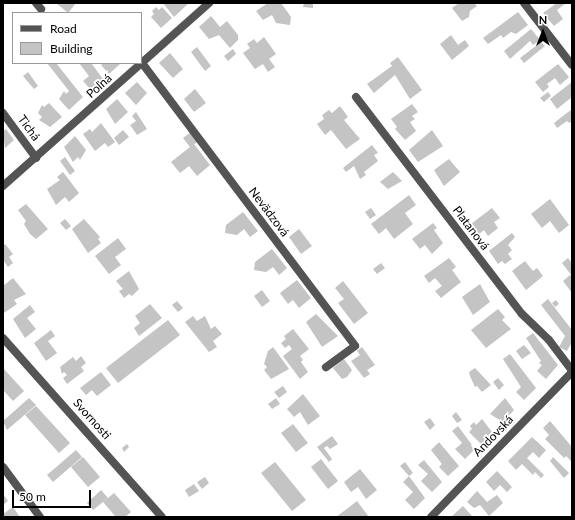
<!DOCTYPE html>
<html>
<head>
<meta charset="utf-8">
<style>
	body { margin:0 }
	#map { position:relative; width:575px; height:520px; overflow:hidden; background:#fff; font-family:Lato,sans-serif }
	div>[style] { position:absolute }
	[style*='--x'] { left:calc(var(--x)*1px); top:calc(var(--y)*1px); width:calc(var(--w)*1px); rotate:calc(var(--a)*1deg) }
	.building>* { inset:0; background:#c4c4c4 }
	.street>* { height:8px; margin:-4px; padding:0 4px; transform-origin:4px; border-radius:4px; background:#545454 }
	span { translate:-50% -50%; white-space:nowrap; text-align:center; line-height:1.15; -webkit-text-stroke:3.5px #fff; paint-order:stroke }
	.street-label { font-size:12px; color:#000 }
	.frame { position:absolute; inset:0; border:4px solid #000; pointer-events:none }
	.legend { position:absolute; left:12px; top:12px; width:130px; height:52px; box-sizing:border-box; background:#fff; border:1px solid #999; margin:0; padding:5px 7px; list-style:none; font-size:12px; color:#000 }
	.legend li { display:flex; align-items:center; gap:8px; height:20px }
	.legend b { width:20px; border:1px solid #999 }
	.north { position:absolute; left:523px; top:12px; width:40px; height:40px; -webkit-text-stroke:3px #fff; paint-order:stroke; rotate:0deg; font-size:11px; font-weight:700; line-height:16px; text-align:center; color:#000 }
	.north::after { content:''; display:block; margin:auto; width:14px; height:18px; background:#000; clip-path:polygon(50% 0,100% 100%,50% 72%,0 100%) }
	.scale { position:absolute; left:12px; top:490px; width:79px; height:18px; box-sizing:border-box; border:2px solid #000; border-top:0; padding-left:5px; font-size:12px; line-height:14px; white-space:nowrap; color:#000; -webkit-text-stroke:3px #fff; paint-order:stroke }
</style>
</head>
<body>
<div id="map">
	<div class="building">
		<div style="clip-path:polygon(56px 3px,76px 3px,68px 13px)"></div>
		<div style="clip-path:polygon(163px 3px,189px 3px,174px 17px)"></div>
		<div style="clip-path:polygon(268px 3px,281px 3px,291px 17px,290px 25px,276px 23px,272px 15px,263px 20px,256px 11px)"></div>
		<div style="clip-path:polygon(304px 3px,313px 3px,313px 8px,303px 7px)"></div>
		<div style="clip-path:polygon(459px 3px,474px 3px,477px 6px,470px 11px,469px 17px,462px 21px,452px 8px)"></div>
		<div style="clip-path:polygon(557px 3px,565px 4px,557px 10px,563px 19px,554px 26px,543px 13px)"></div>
		<div style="clip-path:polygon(156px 7px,159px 10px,162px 7px,172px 18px,161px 28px,151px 17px,154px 14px,152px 11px)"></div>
		<div style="clip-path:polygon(518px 12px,528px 25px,516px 34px,511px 32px,503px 38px,501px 35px,488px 44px,483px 38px)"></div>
		<div style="clip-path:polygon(211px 16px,220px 27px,227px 21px,238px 35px,238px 40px,230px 48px,219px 35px,209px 39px,199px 27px)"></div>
		<div style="clip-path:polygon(531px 29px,540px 40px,533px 45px,530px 41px,510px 59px,504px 51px)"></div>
		<div style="clip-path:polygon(451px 35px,458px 45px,465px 40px,469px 46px,452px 60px,440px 44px)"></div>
		<div style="clip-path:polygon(264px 37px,276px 54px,269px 59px,275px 67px,268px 72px,263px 64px,255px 69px,243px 53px,250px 48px,247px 44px,254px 39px,257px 43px)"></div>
		<div style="clip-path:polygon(541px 42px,545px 46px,524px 63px,520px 58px)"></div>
		<div style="clip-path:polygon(197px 47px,211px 66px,205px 71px,191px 52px)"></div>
		<div style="clip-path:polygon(233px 49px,236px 54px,228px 61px,224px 56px)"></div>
		<div style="clip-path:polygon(170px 53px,183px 69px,173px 78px,159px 63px)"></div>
		<div style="clip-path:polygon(398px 57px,422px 90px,410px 99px,395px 75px,374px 93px,367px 84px,392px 66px,390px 63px)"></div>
		<div style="clip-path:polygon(47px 63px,56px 63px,83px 97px,69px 110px,59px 99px,64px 91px,66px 94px,69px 91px)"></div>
		<div style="clip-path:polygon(79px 63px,91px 63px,103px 79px,91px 90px,83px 81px,89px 76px)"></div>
		<div style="clip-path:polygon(104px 63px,120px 63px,120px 64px,109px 74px,101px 65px)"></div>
		<div style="clip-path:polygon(558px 64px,569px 77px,560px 85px,555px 78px,547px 84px,549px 87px,543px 92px,535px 82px)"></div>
		<div style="clip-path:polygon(28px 72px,38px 86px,34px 89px,23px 76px)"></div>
		<div style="clip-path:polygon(137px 82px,147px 93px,136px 105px,125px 93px)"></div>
		<div style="clip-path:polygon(572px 82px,572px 97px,557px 109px,550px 99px)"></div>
		<div style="clip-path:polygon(195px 89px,206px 103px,194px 112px,184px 99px)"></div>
		<div style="clip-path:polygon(548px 92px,551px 96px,544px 102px,540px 98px)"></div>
		<div style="clip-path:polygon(117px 99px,128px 112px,115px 124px,106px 109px)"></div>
		<div style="clip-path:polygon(49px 103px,62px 117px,50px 127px,39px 120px,42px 117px,38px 113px,42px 105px,44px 107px)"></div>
		<div style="clip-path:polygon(412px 104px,418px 112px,412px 116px,415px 119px,410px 122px,416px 131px,405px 140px,395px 129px,397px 127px,391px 119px)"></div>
		<div style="clip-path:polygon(340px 106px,348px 117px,344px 120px,360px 139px,346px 149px,331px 130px,325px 135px,317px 124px,324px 119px,322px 115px,329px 110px,332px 113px)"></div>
		<div style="clip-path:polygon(572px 109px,572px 121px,569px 123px,567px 121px,557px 128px,554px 123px)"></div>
		<div style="clip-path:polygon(136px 112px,147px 129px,137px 135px,130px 125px,136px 121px,132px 116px)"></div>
		<div style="clip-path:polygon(101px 123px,115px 142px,108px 147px,105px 143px,95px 151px,83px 134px,90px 129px,92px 132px)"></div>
		<div style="clip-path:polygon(6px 129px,14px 140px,5px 148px,3px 131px)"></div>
		<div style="clip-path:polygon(123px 130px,129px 137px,119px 145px,114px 138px)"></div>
		<div style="clip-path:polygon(432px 130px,443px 146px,418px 162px,409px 150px)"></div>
		<div style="clip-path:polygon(191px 132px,198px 142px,194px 144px,210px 165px,197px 176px,189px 166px,180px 173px,171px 162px,190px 147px,183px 138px)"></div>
		<div style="clip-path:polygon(75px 136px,86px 150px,80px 160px,78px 157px,73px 162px,64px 147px)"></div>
		<div style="clip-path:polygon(372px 145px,378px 153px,374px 155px,378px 161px,364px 172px,366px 175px,360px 179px,354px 166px,346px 172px,343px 168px)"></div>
		<div style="clip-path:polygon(65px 157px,75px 171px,70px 175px,60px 161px)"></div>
		<div style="clip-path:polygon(449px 159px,460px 172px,444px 186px,434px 170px)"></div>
		<div style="clip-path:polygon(63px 172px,79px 193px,69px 202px,65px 197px,56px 205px,47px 189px,60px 180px,57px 177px)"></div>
		<div style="clip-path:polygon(393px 172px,402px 181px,388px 189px,380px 182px)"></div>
		<div style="clip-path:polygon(409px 195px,416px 205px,405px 213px,413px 224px,394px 239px,386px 228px,379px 234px,371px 224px)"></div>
		<div style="clip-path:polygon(550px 199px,569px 225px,559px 233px,550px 221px,542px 228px,531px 214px)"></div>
		<div style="clip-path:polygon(26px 204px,48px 229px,36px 239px,30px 234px,24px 224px,26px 221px,18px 210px)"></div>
		<div style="clip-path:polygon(371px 208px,376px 215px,370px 219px,365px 212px)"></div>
		<div style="clip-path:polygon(492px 208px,500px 218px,494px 222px,498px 228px,488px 236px,484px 230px,478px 235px,471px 224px)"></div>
		<div style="clip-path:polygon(243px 212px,258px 231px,250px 237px,244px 229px,237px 235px,225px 233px,226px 225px)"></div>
		<div style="clip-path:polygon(65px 219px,71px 226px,66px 230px,60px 223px)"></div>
		<div style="clip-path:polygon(84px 219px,100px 237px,98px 239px,101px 243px,88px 253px,72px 229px)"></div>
		<div style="clip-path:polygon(433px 223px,437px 228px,434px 230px,443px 243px,432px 254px,425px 245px,420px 249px,412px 239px)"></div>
		<div style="clip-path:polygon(299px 229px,312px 246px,301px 254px,289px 237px)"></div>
		<div style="clip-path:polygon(512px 233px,515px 237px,508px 245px,512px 250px,508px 254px,512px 259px,505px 264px,502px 261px,498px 264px,489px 251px)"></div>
		<div style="clip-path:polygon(118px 238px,126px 249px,115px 257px,121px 265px,109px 274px,95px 256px)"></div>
		<div style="clip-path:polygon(5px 244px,13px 254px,9px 257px,13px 263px,8px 267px,3px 260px,3px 246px)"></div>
		<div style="clip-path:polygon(272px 249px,287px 268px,279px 275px,273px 267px,266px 272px,254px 270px,255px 262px)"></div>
		<div style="clip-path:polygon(449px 258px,456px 267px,452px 270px,461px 282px,441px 298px,435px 291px,442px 286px,435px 278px,429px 283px,424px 276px)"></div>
		<div style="clip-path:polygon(568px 258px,572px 263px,572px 276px,562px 263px)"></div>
		<div style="clip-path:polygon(525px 261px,533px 271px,537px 268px,543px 276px,526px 290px,512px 271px)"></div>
		<div style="clip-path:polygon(381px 263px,385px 268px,377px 274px,373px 269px)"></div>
		<div style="clip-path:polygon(129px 271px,139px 289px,132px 296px,129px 294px,124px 298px,119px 291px,123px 289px,116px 281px)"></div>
		<div style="clip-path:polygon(570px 275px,572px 277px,572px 293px,563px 281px)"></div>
		<div style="clip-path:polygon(13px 278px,26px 294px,14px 300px,17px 304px,4px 313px,3px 286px)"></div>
		<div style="clip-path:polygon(297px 280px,311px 298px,299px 308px,293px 300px,288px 304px,280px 293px)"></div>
		<div style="clip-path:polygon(343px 281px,368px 313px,354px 324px,338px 303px,344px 299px,335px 288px)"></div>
		<div style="clip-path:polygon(480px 284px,490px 302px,473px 315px,462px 297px)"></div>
		<div style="clip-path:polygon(262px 290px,270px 301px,262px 307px,254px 296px)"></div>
		<div style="clip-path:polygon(548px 299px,572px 330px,572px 342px,567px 351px,559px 347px,565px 336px,541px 305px)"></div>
		<div style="clip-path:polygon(556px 300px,559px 304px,555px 307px,552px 303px)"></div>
		<div style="clip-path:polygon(177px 301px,183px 308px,178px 312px,172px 305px)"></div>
		<div style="clip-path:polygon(150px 304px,162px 318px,139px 336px,134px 328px,140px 323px,135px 316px)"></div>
		<div style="clip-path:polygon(30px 305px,35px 312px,27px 318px,36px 329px,25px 338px,13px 319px)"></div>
		<div style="clip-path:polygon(498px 309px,505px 317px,502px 320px,511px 329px,486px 348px,471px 330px)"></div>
		<div style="clip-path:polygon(316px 314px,338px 336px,322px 347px,306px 322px)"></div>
		<div style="clip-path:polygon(193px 316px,197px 321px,205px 316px,211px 329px,215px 326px,222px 334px,213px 341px,217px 347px,209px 352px,185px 322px)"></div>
		<div style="clip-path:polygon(168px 320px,180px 335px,118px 383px,106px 368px)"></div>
		<div style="clip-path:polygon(293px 329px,309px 349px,300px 356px,303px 360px,301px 362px,308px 372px,300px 379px,283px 356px,292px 349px,289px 345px,285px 348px,281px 343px,286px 339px,284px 336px)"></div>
		<div style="clip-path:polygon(51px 330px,55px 336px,48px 341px,57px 353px,46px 361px,34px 343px)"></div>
		<div style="clip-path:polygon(533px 333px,558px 365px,546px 379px,537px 371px,542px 365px,539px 363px,541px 361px,526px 338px)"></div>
		<div style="clip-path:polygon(524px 345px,531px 353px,522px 359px,516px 351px)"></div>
		<div style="clip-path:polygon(273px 347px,289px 369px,271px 379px,264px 370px,267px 367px,264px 364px,268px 351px)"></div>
		<div style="clip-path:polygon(362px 347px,375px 365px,367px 370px,370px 374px,364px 378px,351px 361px,360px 355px,357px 351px)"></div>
		<div style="clip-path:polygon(510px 354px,536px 388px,524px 400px,516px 392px,521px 387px,503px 359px)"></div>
		<div style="clip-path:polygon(81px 356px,86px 363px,81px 367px,84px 371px,67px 384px,63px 378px,67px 375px,64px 372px,62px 374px,60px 367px,73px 357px,76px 361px)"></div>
		<div style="clip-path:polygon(344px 359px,352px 370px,347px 377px,342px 379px,333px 368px)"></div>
		<div style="clip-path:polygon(3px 368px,24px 391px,13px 401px,3px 390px)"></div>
		<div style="clip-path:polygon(475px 368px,491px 385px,482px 392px,477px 386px,475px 387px,470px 376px,469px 372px)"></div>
		<div style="clip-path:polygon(101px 372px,111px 385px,97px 396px,92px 390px,86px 395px,80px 388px)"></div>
		<div style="clip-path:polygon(498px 378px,504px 385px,499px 390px,493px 382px)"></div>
		<div style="clip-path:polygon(283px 386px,287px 392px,279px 398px,274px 392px)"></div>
		<div style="clip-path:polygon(303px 394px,320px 416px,308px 425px,300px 412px,294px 417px,287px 409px)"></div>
		<div style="clip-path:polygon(29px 398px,36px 405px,7px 430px,3px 421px)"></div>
		<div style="clip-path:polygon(276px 398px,280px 404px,272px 409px,268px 404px)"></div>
		<div style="clip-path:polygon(505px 398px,514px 410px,503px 422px,490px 414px)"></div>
		<div style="clip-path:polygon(36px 406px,70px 443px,59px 453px,25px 415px)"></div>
		<div style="clip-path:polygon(456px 412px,462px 420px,457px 423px,452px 416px)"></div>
		<div style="clip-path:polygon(430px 418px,435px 425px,430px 430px,424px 422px)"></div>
		<div style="clip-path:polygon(482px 419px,492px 432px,481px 444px,469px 432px,472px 429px,470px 426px,474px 422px,476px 425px)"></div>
		<div style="clip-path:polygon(550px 421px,572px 447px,572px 462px,566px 456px,564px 458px,545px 439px,549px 435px,543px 428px)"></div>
		<div style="clip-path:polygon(293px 424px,308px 443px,296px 452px,281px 433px)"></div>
		<div style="clip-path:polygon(458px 426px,475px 449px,465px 459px,455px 449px,462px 443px,452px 431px)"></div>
		<div style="clip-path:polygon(332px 436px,338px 444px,330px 449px,327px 446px,324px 448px,332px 459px,329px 462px,317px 447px)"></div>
		<div style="clip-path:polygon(532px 437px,546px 450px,539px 458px,533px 452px,527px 458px,544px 475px,541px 478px,535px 472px,533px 475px,522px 464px,516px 470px,508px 461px)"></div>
		<div style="clip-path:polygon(439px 442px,459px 466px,448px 476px,439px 467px,442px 464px,431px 450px)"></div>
		<div style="clip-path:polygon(127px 444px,129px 447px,124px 452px,122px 448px)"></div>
		<div style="clip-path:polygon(76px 450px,82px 457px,53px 482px,47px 475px)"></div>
		<div style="clip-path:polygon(83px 457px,100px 477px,88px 487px,71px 467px)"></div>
		<div style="clip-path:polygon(553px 457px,569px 473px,564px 478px,550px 461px)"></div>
		<div style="clip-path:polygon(321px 459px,338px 481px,328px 489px,311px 467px)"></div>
		<div style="clip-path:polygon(424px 460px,442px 482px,432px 492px,421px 481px,428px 474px,418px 465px)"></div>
		<div style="clip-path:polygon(275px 462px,306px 500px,292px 511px,261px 473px)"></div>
		<div style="clip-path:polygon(405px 462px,413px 473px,409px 476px,400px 466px)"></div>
		<div style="clip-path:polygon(360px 469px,377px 490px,366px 499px,358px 487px,351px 492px,344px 482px)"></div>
		<div style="clip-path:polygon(497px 471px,512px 487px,507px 492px,500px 485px,494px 491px,486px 482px)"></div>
		<div style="clip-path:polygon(409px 476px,425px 498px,414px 509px,405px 500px,413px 492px,403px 482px)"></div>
		<div style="clip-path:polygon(205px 477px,209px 483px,202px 489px,197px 482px)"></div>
		<div style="clip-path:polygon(194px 484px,199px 491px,189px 497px,185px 490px)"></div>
		<div style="clip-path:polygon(101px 490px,108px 498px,93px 510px,87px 503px)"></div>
		<div style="clip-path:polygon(477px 491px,487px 502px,497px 495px,503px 503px,489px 516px,480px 505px,474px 508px,467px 502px)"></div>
		<div style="clip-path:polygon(114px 493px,131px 512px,125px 517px,116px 517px,103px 502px)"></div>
		<div style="clip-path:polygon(3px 494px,8px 501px,3px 505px)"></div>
		<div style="clip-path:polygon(357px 501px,369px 517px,336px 517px,352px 505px)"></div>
		<div style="clip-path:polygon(463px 506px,472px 516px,451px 517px)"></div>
		<div style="clip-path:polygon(13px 507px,20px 517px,3px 517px,3px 514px)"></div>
	</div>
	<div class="street">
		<div style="--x:36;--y:3;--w:8;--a:50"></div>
		<div style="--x:524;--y:3;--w:78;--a:52.3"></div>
		<div style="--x:142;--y:63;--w:354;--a:53"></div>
		<div style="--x:355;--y:346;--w:36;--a:144"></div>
		<div style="--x:356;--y:97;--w:273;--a:52.6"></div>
		<div style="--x:522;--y:314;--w:37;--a:44"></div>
		<div style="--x:549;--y:340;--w:38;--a:53"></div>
		<div style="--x:3;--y:113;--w:56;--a:53.7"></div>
		<div style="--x:3;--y:186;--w:276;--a:-41.6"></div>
		<div style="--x:3;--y:338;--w:239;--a:48.4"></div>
		<div style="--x:3;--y:467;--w:62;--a:53.5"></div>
		<div style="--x:431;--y:517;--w:202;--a:-45.8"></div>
	</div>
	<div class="street-label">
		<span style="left:99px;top:86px;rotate:-42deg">Poľná</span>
		<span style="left:29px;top:128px;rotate:54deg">Tichá</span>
		<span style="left:269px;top:212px;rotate:53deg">Nevädzová</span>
		<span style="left:471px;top:228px;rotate:53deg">Platanová</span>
		<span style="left:92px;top:419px;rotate:48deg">Svornosti</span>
		<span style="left:493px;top:436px;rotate:-46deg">Andovská</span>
	</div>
	<div class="frame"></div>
	<ul class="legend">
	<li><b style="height:5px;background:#545454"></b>Road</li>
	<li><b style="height:11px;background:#c4c4c4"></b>Building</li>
	</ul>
	<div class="north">N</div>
	<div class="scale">50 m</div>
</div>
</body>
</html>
